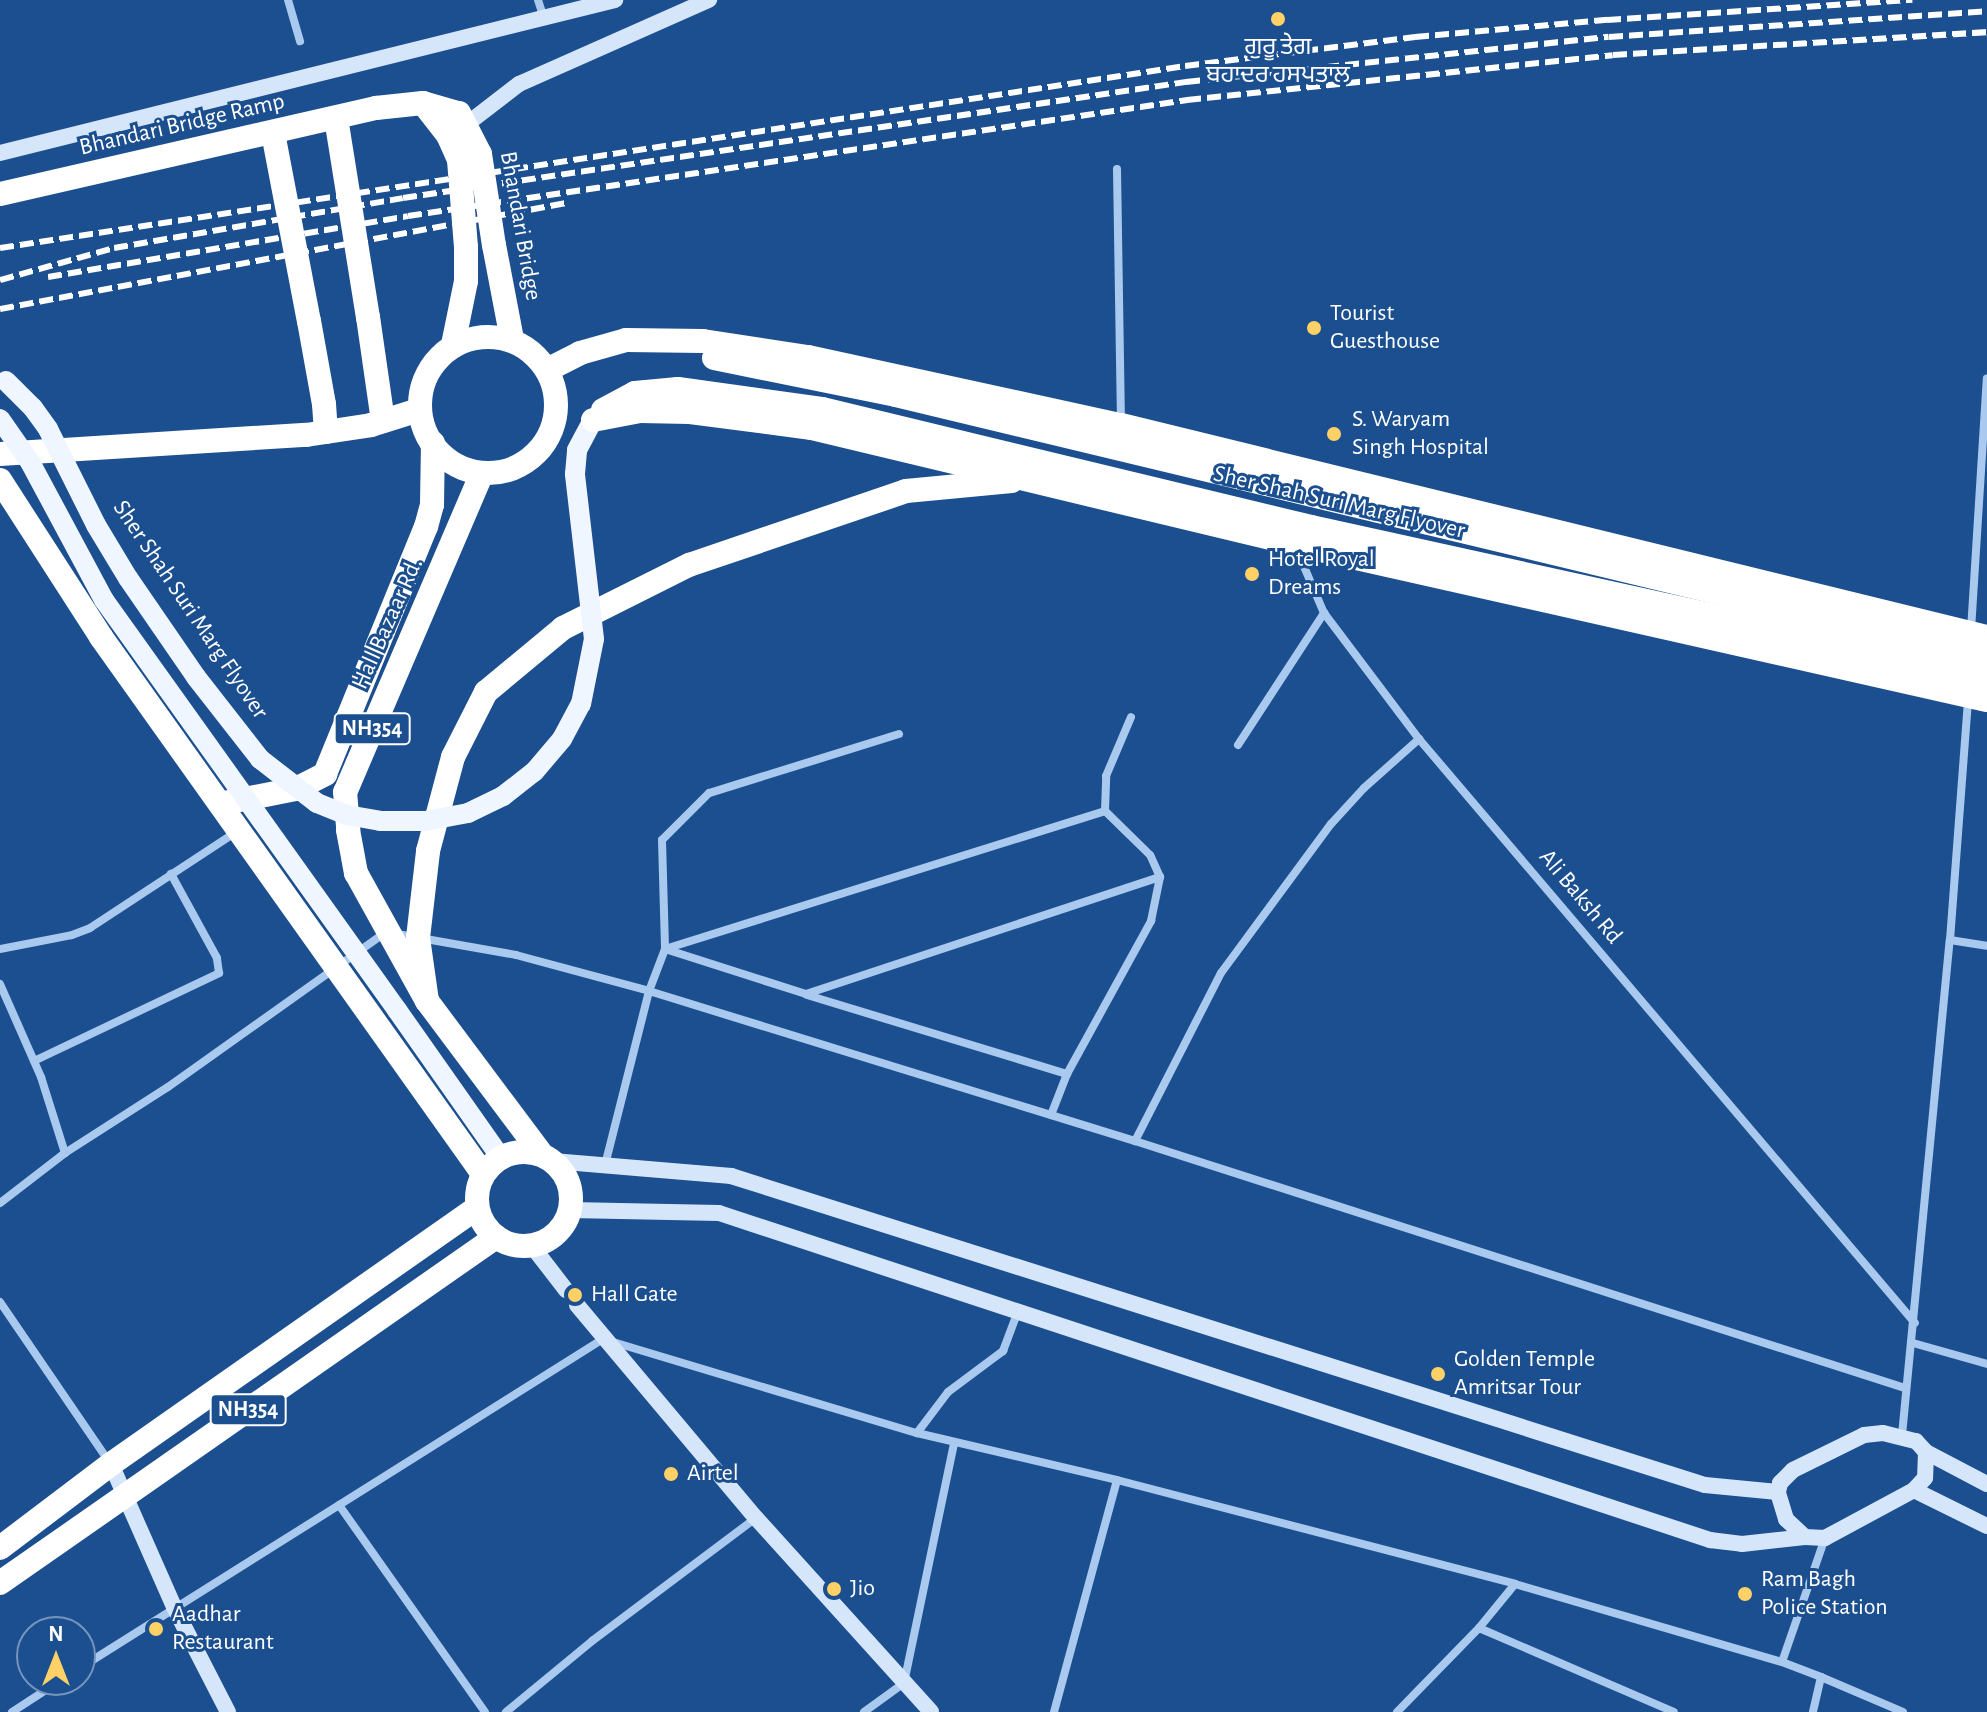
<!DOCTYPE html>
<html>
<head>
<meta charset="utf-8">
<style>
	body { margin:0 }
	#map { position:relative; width:1987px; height:1712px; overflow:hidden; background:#1b4f8f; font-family:"Alegreya Sans","Noto Sans Gurmukhi",sans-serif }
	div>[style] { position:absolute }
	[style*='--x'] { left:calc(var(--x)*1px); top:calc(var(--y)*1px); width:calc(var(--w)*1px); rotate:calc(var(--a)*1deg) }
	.street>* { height:8px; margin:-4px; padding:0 4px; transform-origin:4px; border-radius:4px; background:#a9c9ee }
	.secondary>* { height:16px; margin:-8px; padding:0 8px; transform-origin:8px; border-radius:8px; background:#d6e6fa }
	.primary>* { height:20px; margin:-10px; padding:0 10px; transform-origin:10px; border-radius:10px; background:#f0f6ff }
	.highway>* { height:24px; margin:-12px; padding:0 12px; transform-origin:12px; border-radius:12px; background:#fff }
	.highway>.ring { margin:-12px; padding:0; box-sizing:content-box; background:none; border:24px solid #fff; border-radius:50% }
	.rail>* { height:6px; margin-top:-3px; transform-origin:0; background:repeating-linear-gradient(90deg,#fff 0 14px,transparent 0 20px) }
	.primary-bridge>* { height:20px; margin:-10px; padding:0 10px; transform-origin:10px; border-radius:10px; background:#f0f6ff }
	.highway-bridge>* { height:24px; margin:-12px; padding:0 12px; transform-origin:12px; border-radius:12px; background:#fff }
	.dots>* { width:22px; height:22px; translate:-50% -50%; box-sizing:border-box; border:4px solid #1b4f8f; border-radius:50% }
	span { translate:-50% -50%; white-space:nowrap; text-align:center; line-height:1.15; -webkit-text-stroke:6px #1b4f8f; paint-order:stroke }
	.shield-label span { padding:2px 6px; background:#1b4f8f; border:2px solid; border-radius:6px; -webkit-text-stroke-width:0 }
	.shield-label { font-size:22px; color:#fff; font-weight:700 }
	.poi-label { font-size:24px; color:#fff }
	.left { translate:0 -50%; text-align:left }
	.street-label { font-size:24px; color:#fff }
	.north { position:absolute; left:16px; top:1616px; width:80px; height:80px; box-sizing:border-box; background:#1b4f8f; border:2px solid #7695bc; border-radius:50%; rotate:0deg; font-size:22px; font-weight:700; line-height:32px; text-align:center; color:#fff }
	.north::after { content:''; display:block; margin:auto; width:28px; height:36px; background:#ffd166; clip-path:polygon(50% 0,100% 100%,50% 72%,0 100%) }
</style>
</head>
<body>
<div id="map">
	<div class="street">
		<div style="--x:288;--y:0;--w:43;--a:73.7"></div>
		<div style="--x:538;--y:0;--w:19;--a:72"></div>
		<div style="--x:1117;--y:169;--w:252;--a:89.1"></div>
		<div style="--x:1296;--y:548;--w:71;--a:66.7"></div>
		<div style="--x:1324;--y:613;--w:158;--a:53"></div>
		<div style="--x:1419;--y:739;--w:766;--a:49.66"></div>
		<div style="--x:1971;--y:630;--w:252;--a:-86.4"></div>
		<div style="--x:899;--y:734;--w:199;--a:162.7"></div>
		<div style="--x:709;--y:793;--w:66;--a:135"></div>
		<div style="--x:662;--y:840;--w:109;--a:88.4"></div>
		<div style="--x:665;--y:949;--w:148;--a:17.7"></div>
		<div style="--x:806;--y:994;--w:373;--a:-18.3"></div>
		<div style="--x:1160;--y:877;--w:24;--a:-114"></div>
		<div style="--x:1150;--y:855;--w:63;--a:-135.6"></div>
		<div style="--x:1238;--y:745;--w:158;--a:-56.9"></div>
		<div style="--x:1950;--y:940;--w:37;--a:9"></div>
		<div style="--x:0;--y:949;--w:73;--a:-11"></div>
		<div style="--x:72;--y:935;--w:19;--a:-21"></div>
		<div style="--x:90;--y:928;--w:175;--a:-33.3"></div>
		<div style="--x:0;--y:984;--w:102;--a:66.2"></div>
		<div style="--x:41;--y:1077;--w:80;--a:72.5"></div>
		<div style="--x:807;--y:995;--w:272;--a:16.9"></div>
		<div style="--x:34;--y:1061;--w:205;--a:-25.4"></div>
		<div style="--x:219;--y:973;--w:15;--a:-98"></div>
		<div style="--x:217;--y:958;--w:96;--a:-118.7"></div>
		<div style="--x:1051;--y:1115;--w:44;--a:-68.7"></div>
		<div style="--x:1067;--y:1074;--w:175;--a:-61.2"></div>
		<div style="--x:1151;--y:921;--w:45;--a:-78.4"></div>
		<div style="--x:1135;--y:1141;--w:189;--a:-62.9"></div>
		<div style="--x:1221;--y:973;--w:185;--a:-53.6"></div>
		<div style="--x:1331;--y:824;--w:49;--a:-47.5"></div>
		<div style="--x:1364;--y:788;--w:74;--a:-41.7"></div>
		<div style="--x:605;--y:1165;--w:179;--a:-75.8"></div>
		<div style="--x:649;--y:991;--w:45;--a:-69.1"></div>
		<div style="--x:665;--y:949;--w:461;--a:-17.4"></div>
		<div style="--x:1105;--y:811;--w:35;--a:-88"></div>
		<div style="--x:1106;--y:776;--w:64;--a:-67"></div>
		<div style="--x:0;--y:1203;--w:82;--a:-37.6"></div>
		<div style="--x:65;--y:1153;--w:122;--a:-32.7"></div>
		<div style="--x:168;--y:1087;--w:267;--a:-35.4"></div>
		<div style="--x:386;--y:932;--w:132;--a:10"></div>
		<div style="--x:516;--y:955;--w:138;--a:15.1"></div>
		<div style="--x:649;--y:991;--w:509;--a:17.15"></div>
		<div style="--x:1135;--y:1141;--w:809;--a:17.79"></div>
		<div style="--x:0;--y:1302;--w:195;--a:55.7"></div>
		<div style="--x:1913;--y:1343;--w:77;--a:15.8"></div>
		<div style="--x:917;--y:1433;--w:51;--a:-52.9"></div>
		<div style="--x:948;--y:1392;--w:69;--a:-36.7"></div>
		<div style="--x:1003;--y:1351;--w:43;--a:-69.4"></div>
		<div style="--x:1902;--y:1435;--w:497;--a:-84.5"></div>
		<div style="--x:1950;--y:940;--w:242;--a:-85.7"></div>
		<div style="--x:339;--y:1505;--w:253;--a:54.8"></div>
		<div style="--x:1479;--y:1628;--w:57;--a:-50.7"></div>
		<div style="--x:1782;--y:1662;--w:131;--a:-70.9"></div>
		<div style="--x:80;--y:1668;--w:618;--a:-32.17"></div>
		<div style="--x:603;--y:1339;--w:328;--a:16.7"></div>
		<div style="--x:917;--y:1433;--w:205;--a:13.2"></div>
		<div style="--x:1117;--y:1480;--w:411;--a:14.6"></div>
		<div style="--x:1515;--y:1584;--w:278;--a:16.3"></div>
		<div style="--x:1782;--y:1662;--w:42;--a:21"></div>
		<div style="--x:1821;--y:1677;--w:36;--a:103"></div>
		<div style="--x:1821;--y:1677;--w:89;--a:23.1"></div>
		<div style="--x:12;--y:1712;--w:59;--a:-33.1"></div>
		<div style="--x:506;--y:1712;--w:112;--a:-39.5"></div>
		<div style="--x:592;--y:1641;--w:205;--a:-36.9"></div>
		<div style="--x:864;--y:1712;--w:49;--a:-35.9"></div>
		<div style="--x:904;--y:1683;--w:245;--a:-78.2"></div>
		<div style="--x:1054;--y:1712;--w:240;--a:-74.8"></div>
		<div style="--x:1397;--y:1712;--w:117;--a:-45.7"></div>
		<div style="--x:1479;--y:1628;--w:212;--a:23.3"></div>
	</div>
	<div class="secondary">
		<div style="--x:467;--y:124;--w:66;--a:-37.6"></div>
		<div style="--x:519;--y:84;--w:208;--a:-23.9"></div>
		<div style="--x:0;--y:153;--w:634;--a:-13.97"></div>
		<div style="--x:553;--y:1161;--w:179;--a:4.8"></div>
		<div style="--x:731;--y:1176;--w:1022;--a:17.6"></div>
		<div style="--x:1705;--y:1485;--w:73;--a:5.5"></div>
		<div style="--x:570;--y:1210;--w:149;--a:1.2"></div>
		<div style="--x:719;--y:1213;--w:1044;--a:18.26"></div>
		<div style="--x:1710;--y:1540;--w:32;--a:7"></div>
		<div style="--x:1742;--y:1544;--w:63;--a:-6.3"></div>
		<div style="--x:532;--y:1246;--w:56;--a:52.3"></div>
		<div style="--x:577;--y:1305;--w:278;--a:50"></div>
		<div style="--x:756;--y:1518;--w:261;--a:47.9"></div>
		<div style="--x:1883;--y:1433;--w:34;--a:14"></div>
		<div style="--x:1916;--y:1441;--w:15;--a:48"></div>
		<div style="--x:1926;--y:1452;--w:26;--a:92"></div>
		<div style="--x:1925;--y:1478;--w:16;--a:133"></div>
		<div style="--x:1914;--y:1490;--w:101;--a:151.7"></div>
		<div style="--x:1825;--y:1538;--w:20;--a:-177"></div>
		<div style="--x:1805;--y:1537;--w:26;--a:-137"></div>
		<div style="--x:1786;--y:1519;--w:28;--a:-107"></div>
		<div style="--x:1778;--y:1492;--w:9;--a:-77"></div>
		<div style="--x:1780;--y:1483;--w:18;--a:-45"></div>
		<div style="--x:1793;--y:1470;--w:79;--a:-26.2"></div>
		<div style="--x:1864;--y:1435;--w:19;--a:-6"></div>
		<div style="--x:1926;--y:1452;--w:69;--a:27.7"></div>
		<div style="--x:111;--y:1464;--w:156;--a:66.2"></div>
		<div style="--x:174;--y:1607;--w:118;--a:62.8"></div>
		<div style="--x:1914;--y:1490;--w:81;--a:26.3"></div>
	</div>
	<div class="primary">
		<div style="--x:575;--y:474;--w:24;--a:-85"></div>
		<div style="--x:577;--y:450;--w:34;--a:-62"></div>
		<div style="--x:397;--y:1010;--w:181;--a:54.9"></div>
	</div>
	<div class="highway">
		<div style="--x:423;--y:103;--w:41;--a:52"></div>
		<div style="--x:448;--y:135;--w:27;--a:66"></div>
		<div style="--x:0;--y:194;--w:386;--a:-12.9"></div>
		<div style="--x:376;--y:108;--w:47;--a:-6.1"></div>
		<div style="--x:423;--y:103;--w:37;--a:16"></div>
		<div style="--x:459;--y:113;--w:46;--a:62.9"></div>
		<div style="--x:494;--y:245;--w:96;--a:79.2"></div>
		<div style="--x:368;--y:317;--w:105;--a:81.8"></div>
		<div style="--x:309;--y:321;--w:84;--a:79.8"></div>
		<div style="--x:324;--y:404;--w:28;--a:86"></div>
		<div class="ring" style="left:420px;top:337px;width:112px;height:112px"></div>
		<div style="--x:453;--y:345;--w:65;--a:-78.5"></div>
		<div style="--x:466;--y:281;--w:34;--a:-90"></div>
		<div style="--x:547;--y:370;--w:37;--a:-27"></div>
		<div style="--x:580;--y:353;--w:48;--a:-15.8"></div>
		<div style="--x:626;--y:340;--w:77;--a:0.7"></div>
		<div style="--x:703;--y:341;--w:106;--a:8.7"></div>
		<div style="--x:808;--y:357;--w:320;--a:12.3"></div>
		<div style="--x:1121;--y:425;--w:892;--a:13.76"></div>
		<div style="--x:603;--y:410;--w:36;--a:-28"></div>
		<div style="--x:635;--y:393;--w:43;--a:-5.3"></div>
		<div style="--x:593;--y:420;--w:48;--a:-10.8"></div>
		<div style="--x:640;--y:411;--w:50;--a:1.1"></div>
		<div style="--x:690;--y:412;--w:123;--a:7.5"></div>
		<div style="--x:812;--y:428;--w:496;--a:13.5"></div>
		<div style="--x:1294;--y:544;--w:710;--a:12.69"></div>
		<div style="--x:0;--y:454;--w:307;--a:-3.6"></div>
		<div style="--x:306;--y:435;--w:66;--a:-8.7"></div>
		<div style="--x:371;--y:425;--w:50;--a:-17.4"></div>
		<div style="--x:482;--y:473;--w:347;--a:113.2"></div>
		<div style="--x:345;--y:792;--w:38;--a:85"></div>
		<div style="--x:348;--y:830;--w:44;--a:79.5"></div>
		<div style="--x:356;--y:873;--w:146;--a:61"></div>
		<div style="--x:427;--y:1001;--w:192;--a:53.2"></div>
		<div style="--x:0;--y:480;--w:187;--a:57.2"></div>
		<div style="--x:101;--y:637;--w:659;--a:54.57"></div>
		<div style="--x:224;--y:803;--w:73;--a:-11"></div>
		<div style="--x:296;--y:789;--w:33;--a:-27"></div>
		<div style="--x:325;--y:774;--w:267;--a:-67.8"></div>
		<div style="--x:426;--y:527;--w:23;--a:-75"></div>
		<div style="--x:432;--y:505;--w:62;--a:-89.1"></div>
		<div style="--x:427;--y:1001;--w:64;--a:-98.1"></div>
		<div style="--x:418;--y:938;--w:88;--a:-83.4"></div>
		<div style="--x:428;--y:851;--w:97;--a:-75.1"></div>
		<div style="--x:453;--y:757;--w:73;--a:-63.1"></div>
		<div style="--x:486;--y:692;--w:100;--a:-39.7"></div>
		<div style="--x:563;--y:628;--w:141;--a:-26.6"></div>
		<div style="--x:689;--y:565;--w:229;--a:-18.8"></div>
		<div style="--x:906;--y:491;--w:106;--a:-5.4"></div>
		<div class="ring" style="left:477px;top:1152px;width:70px;height:70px"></div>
		<div style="--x:0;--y:1548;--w:139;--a:-37.1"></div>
		<div style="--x:111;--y:1464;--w:447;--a:-35"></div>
		<div style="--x:0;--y:1583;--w:605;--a:-34.9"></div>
	</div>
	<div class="rail">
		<div style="--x:0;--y:248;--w:1199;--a:-8.73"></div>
		<div style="--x:1185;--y:66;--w:232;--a:-7.2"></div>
		<div style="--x:1415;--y:37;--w:193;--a:-5.1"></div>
		<div style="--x:1607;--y:20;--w:306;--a:-3.8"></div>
		<div style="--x:48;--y:277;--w:365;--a:-9.6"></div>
		<div style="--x:408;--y:216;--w:788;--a:-8.47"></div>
		<div style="--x:1187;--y:100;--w:428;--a:-6"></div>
		<div style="--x:1613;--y:55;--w:375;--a:-3.5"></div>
		<div style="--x:0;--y:280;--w:118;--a:-15.7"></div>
		<div style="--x:114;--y:248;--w:293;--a:-9.8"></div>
		<div style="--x:403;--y:198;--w:792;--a:-8.43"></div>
		<div style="--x:1186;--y:82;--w:425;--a:-6.1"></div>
		<div style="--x:1609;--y:37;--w:379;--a:-3.9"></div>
		<div style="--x:0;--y:309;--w:576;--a:-10.61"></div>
	</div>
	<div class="primary-bridge">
		<div style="--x:6;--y:381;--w:38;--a:45"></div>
		<div style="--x:33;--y:408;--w:26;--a:54"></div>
		<div style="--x:48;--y:429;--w:107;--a:63.4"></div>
		<div style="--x:96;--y:525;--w:62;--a:58.9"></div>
		<div style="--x:128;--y:578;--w:120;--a:55.5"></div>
		<div style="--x:196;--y:677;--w:104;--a:52"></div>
		<div style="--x:260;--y:759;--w:72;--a:37.7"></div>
		<div style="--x:317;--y:803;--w:32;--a:22"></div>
		<div style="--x:347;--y:815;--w:34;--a:10"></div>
		<div style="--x:380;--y:821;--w:45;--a:0"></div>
		<div style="--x:425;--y:821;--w:44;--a:-10.5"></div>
		<div style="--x:468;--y:813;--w:39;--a:-26"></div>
		<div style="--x:503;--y:796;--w:39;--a:-38"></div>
		<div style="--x:534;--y:772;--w:43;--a:-49.7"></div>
		<div style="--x:562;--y:739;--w:40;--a:-62"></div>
		<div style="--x:581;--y:704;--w:66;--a:-78.7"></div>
		<div style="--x:594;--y:639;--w:166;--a:-96.6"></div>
		<div style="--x:0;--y:419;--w:52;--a:55.1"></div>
		<div style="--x:30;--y:462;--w:157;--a:61.8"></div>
		<div style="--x:104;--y:600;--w:504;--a:54.45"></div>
	</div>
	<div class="highway-bridge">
		<div style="--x:336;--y:118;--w:202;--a:80.9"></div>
		<div style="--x:273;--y:133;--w:191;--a:79.2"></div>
		<div style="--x:480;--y:154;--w:92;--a:81.3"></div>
		<div style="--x:459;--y:160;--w:87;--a:85.4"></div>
		<div style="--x:714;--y:358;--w:186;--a:11.5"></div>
		<div style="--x:896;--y:395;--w:1022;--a:13.52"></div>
		<div style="--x:1890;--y:634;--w:99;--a:11.1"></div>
		<div style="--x:678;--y:389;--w:145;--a:7.9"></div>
		<div style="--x:822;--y:409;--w:503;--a:13.57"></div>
		<div style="--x:1311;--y:527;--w:692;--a:12.43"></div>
	</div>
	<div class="dots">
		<div style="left:1278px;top:19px;background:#ffd166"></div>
		<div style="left:1314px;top:328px;background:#ffd166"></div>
		<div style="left:1334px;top:434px;background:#ffd166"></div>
		<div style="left:1252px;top:574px;background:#ffd166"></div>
		<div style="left:575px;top:1295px;background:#ffd166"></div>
		<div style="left:1438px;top:1374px;background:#ffd166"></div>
		<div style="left:671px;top:1474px;background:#ffd166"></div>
		<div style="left:834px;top:1589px;background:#ffd166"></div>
		<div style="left:1745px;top:1594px;background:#ffd166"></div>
		<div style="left:156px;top:1629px;background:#ffd166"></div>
	</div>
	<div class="shield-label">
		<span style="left:372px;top:729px">NH354</span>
		<span style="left:248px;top:1410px">NH354</span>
	</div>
	<div class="poi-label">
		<span style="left:1278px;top:62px">ਗੁਰੂ ਤੇਗ<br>ਬਹਾਦਰ ਹਸਪਤਾਲ</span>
		<span class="left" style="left:1330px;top:328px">Tourist<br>Guesthouse</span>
		<span class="left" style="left:1352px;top:434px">S. Waryam<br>Singh Hospital</span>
		<span class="left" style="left:1268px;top:574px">Hotel Royal<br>Dreams</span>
		<span class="left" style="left:591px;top:1295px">Hall Gate</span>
		<span class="left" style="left:1454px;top:1374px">Golden Temple<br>Amritsar Tour</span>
		<span class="left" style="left:687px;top:1474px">Airtel</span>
		<span class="left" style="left:1761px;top:1594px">Ram Bagh<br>Police Station</span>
		<span class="left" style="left:850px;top:1589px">Jio</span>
		<span class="left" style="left:172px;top:1629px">Aadhar<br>Restaurant</span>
	</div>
	<div class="street-label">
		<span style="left:182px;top:125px;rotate:-13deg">Bhandari Bridge Ramp</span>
		<span style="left:520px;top:226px;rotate:80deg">Bhandari Bridge</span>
		<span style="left:1339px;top:503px;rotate:13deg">Sher Shah Suri Marg Flyover</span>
		<span style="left:190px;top:610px;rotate:56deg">Sher Shah Suri Marg Flyover</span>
		<span style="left:388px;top:624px;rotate:-66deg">Hall Bazaar Rd.</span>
		<span style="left:1580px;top:897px;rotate:50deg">Ali Baksh Rd</span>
	</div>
	<div class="north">N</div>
</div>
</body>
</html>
